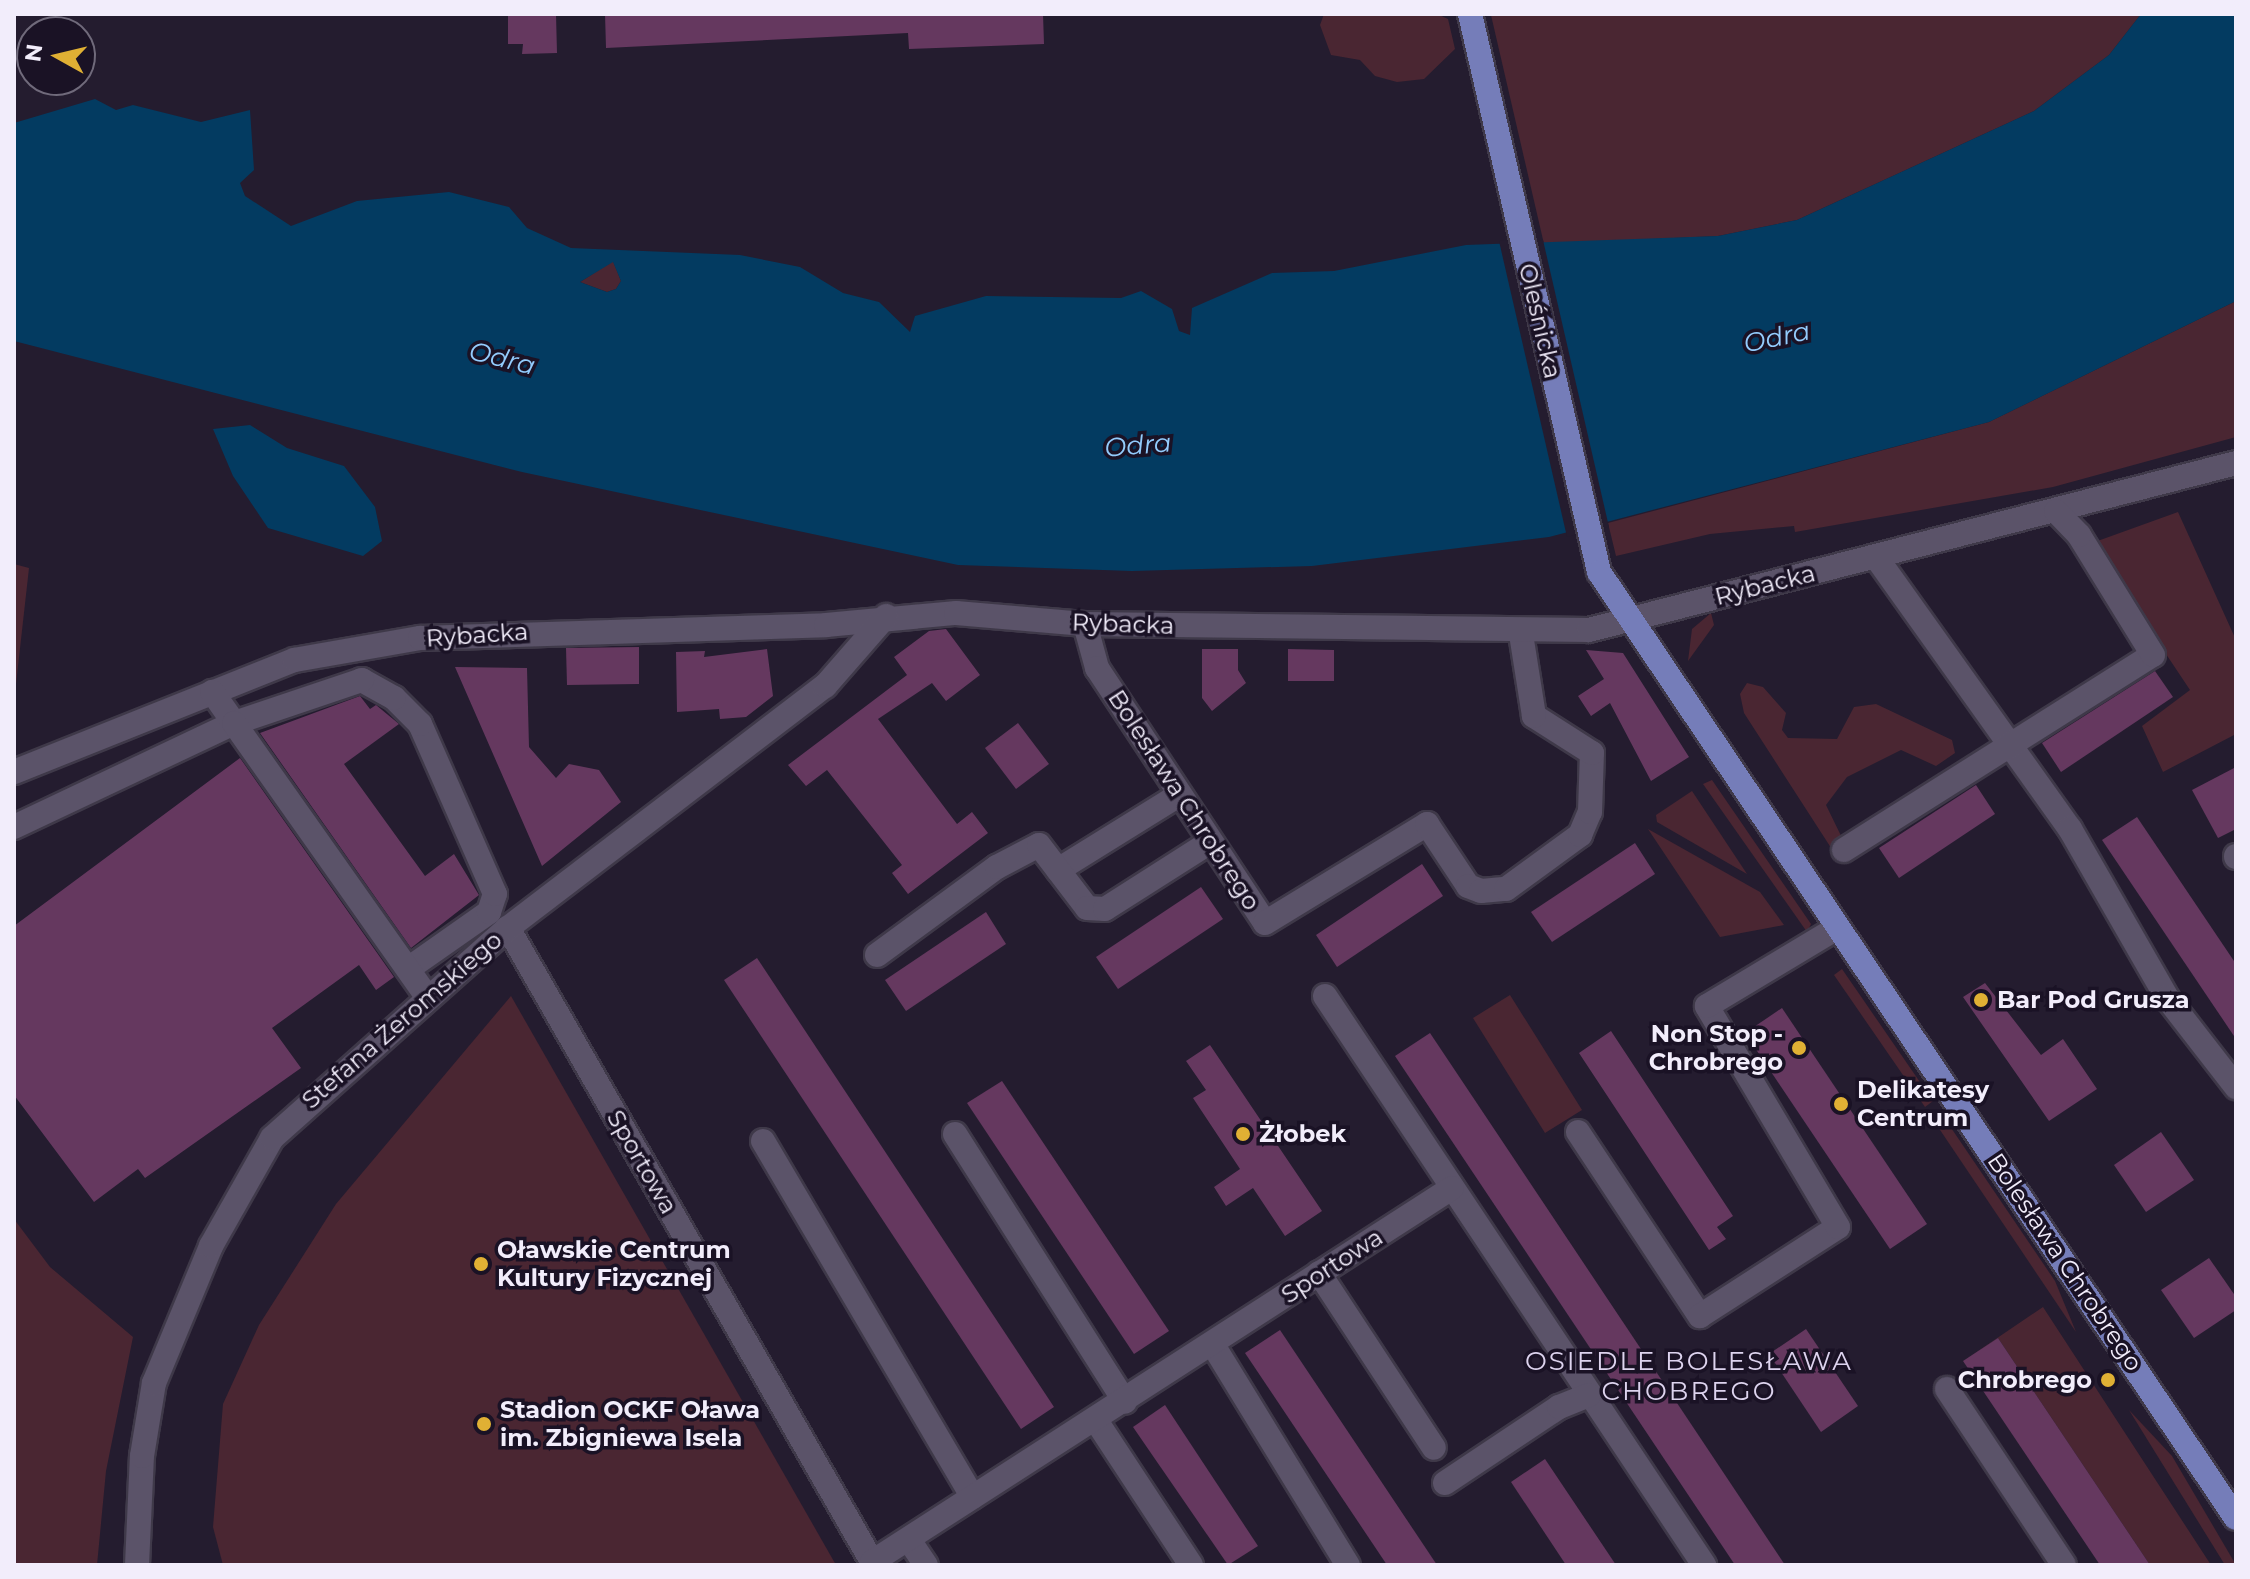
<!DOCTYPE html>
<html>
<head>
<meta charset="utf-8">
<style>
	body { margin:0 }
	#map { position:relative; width:2250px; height:1579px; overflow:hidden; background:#241c2f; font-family:Montserrat,sans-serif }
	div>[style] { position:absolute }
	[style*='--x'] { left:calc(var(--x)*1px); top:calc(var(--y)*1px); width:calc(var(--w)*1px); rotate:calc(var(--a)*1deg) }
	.green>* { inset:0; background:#4a2632 }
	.water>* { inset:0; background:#033b61 }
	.pier>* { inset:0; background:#241c2f }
	.building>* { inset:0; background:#65385f }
	.roads { filter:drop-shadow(2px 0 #3f3949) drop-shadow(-2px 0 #3f3949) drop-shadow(0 2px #3f3949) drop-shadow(0 -2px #3f3949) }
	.minor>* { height:24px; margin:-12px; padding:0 12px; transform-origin:12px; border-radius:12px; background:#5b5369 }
	.major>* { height:24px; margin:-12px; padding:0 12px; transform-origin:12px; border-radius:12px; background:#757db9 }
	.dots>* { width:22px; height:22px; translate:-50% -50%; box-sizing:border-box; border:4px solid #1a1225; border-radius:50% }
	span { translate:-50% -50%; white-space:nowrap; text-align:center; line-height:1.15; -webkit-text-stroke:7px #1a1225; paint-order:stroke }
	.street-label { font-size:24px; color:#f2edfb }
	.poi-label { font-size:24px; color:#f2edfb; font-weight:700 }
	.left { translate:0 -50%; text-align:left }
	.right { translate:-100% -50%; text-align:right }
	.water-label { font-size:26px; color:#93ccfd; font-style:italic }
	.neighbourhood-label { font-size:26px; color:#ddd3ee; letter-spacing:2px }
	.frame { position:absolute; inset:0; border:16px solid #f2edfb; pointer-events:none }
	.north { position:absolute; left:16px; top:16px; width:80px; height:80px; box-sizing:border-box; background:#1a1225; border:2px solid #706a7b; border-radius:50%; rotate:278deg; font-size:22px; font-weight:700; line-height:32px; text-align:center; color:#f2edfb }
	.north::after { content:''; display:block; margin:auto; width:28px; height:36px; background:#e0b034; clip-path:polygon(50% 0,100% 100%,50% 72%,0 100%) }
</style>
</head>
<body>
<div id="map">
	<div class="green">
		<div style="clip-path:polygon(1324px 14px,1437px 14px,1448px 19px,1455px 49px,1424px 79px,1397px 82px,1375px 76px,1360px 60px,1331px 55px,1320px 25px)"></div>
		<div style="clip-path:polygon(2141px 14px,2109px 55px,2034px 111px,1797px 220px,1718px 236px,1544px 244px,1491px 15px)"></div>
		<div style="clip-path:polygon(613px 261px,621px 281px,616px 289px,607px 292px,580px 282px)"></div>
		<div style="clip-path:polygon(2236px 301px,2236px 437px,2053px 487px,1795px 532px,1794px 526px,1710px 534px,1616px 556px,1608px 523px,1989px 422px)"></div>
		<div style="clip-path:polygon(2178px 512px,2236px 640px,2236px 734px,2163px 772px,2142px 726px,2190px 690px,2092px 543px)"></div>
		<div style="clip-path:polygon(14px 564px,29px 568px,14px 702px)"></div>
		<div style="clip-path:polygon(1711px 613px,1714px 625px,1688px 661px,1692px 629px)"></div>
		<div style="clip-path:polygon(1747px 683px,1763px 687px,1786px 713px,1782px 730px,1788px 738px,1837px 739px,1854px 707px,1876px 704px,1952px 740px,1955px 753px,1936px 766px,1901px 750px,1847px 777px,1826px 805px,1846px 846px,1835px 854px,1744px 713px,1740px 694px)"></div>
		<div style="clip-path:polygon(1712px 780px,1811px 924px,1807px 932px,1703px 784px)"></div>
		<div style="clip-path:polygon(1692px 791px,1747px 874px,1657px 822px,1656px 815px)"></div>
		<div style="clip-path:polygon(1648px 829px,1760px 892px,1784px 925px,1720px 937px)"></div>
		<div style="clip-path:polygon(1842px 969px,1933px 1101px,1925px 1107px,1834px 975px)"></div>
		<div style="clip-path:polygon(1510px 995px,1582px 1110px,1545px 1133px,1473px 1018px)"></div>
		<div style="clip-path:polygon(511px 996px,836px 1565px,223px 1565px,213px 1527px,223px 1404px,259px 1325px,336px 1204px)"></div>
		<div style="clip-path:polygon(1943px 1116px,2055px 1281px,2076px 1332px,1934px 1121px)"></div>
		<div style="clip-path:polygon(14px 1219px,50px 1267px,133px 1337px,106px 1471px,97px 1565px,14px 1565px)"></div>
		<div style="clip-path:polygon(2043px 1307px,2211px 1565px,2150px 1565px,1998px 1338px,1956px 1366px)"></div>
		<div style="clip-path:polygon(2129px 1410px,2172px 1456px,2236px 1565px,2225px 1565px)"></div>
	</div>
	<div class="water">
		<div style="clip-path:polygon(evenodd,2141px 14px,2236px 14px,2236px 301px,1989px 422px,1549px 537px,1312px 566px,1132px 571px,958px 565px,522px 472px,14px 341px,14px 123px,95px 99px,116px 110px,133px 105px,201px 122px,250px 110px,254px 170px,240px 183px,245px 196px,291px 226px,357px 201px,449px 192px,509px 207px,527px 228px,571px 248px,740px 255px,800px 267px,843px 293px,879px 302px,910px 332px,915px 316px,986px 296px,1121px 298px,1141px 291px,1172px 309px,1179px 331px,1190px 335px,1192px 308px,1272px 273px,1334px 271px,1466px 245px,1718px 236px,1797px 220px,2034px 111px,2109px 55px,2141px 14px,613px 262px,621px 281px,616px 289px,607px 292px,580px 282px,613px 262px)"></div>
		<div style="clip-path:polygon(250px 425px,287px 448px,344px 466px,375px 507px,382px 541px,363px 556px,268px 528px,233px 476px,213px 429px)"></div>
	</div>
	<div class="pier">
		<div style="clip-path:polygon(1543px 240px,1609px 527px,1567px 537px,1499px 241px)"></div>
	</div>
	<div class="building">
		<div style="clip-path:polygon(508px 14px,556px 14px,557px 53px,522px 54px,523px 44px,508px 44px)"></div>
		<div style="clip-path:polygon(605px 14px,1043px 14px,1044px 44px,909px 49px,908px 33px,606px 48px)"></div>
		<div style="clip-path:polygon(946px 629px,980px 675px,946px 701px,932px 683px,878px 719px,957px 824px,972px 812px,988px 833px,908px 894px,892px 873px,902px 865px,827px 770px,806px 786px,788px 765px,907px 675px,894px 657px,929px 631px)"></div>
		<div style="clip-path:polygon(639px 647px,639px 684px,567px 685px,566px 648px)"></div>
		<div style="clip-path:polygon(767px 649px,773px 696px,746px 717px,720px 719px,719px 709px,677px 712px,676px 652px,705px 651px,704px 657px)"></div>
		<div style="clip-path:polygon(1202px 649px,1238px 649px,1238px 670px,1246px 683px,1212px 711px,1202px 698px)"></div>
		<div style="clip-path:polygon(1288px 649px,1334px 650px,1334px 681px,1288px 681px)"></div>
		<div style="clip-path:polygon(1586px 650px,1623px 653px,1689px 757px,1651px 781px,1610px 703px,1591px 716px,1578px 696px,1604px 679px)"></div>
		<div style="clip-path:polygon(455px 667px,527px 668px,529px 747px,556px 778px,569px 764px,599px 770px,621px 802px,542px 866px)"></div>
		<div style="clip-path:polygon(2155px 671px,2173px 697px,2061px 772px,2042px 743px)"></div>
		<div style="clip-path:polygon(360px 696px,370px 709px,376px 705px,399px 724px,344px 764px,425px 876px,454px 854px,479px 895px,411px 948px,260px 733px)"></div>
		<div style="clip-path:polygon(1018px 723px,1049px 764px,1016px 789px,985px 748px)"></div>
		<div style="clip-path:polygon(240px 758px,394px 977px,376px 990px,359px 965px,272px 1028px,301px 1068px,145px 1178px,138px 1169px,94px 1202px,14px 1095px,14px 926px)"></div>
		<div style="clip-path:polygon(2236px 767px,2236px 829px,2218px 838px,2192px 790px)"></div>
		<div style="clip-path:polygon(1976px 785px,1995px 814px,1899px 878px,1879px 848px)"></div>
		<div style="clip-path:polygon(2137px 817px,2236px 964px,2236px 1039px,2102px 840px)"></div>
		<div style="clip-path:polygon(1635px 843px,1655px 874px,1552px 942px,1531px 912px)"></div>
		<div style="clip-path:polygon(1422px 864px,1443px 896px,1337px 967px,1316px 935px)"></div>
		<div style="clip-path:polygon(1201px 887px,1223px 919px,1118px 989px,1096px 957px)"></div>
		<div style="clip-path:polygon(986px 912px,1006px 944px,906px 1011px,885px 980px)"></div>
		<div style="clip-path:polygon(757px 958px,1054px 1407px,1021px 1429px,724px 980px)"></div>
		<div style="clip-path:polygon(1985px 983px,2041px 1055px,2063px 1039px,2097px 1089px,2049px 1121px,1963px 997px)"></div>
		<div style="clip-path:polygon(1782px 1008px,1927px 1224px,1890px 1249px,1745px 1033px)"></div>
		<div style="clip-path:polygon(1611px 1031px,1733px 1216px,1717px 1227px,1726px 1239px,1709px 1250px,1579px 1053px)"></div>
		<div style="clip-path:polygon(1430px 1033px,1675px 1400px,1785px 1565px,1735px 1565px,1395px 1056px)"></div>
		<div style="clip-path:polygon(1210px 1045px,1322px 1211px,1285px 1236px,1253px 1188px,1226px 1206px,1214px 1187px,1240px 1169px,1193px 1098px,1206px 1090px,1186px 1061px)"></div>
		<div style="clip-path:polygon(1002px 1081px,1169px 1331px,1134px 1354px,967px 1103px)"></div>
		<div style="clip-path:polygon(2161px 1132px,2194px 1180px,2146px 1212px,2114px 1165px)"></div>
		<div style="clip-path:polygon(2209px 1258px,2236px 1297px,2236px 1310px,2194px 1338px,2161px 1290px)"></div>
		<div style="clip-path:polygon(1806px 1329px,1858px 1406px,1821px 1432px,1769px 1354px)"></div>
		<div style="clip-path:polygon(1280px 1330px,1437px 1565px,1387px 1565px,1245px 1353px)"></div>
		<div style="clip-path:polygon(1998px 1338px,2150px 1565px,2100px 1565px,1963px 1361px)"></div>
		<div style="clip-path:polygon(1165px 1405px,1258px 1546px,1228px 1565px,1133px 1427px)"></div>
		<div style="clip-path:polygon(1545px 1459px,1616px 1565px,1566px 1565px,1511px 1482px)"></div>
	</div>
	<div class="roads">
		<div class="minor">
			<div style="--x:1876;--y:557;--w:334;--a:54.5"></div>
			<div style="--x:2070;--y:829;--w:195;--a:60.1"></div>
			<div style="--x:2167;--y:998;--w:113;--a:52.2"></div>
			<div style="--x:1085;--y:624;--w:46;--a:74.7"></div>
			<div style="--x:1097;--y:668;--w:305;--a:56.6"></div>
			<div style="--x:1265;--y:923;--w:190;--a:-31.4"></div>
			<div style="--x:1427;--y:824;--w:74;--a:56.5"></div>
			<div style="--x:1468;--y:886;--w:14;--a:21"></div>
			<div style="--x:1481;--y:891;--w:25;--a:-5"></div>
			<div style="--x:1506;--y:889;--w:92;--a:-36.1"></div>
			<div style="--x:1580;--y:835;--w:25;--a:-67"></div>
			<div style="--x:1590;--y:812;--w:59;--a:-88.1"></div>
			<div style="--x:1592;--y:753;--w:69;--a:-147.5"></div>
			<div style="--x:1534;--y:716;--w:83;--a:-99"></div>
			<div style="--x:14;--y:772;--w:302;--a:-21.8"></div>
			<div style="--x:294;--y:660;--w:128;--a:-9.9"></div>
			<div style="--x:420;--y:638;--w:406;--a:-1.8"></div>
			<div style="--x:826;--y:625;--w:131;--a:-5.3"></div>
			<div style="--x:956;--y:613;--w:129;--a:4.9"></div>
			<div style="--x:1085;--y:624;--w:504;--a:0.68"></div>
			<div style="--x:1589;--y:630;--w:668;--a:-14.47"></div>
			<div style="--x:14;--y:827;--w:243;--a:-25.3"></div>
			<div style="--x:234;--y:723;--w:38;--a:-125"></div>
			<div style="--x:1844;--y:850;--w:365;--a:-32.3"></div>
			<div style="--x:2153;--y:655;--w:141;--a:-121.7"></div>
			<div style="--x:2079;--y:535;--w:33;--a:-134"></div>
			<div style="--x:2236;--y:857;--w:1;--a:-90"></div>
			<div style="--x:1058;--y:870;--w:142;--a:-31.8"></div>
			<div style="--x:508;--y:928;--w:735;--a:60.12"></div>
			<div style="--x:877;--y:955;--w:149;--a:-36.3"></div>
			<div style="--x:997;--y:867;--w:47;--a:-27.6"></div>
			<div style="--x:1039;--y:845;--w:79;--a:52.7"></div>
			<div style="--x:1087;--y:908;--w:18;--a:3"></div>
			<div style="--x:1105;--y:909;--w:125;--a:-32.5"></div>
			<div style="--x:408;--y:969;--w:99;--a:-35.1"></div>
			<div style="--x:489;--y:912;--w:19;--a:-72"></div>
			<div style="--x:495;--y:894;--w:186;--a:-113.8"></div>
			<div style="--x:420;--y:724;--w:37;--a:-135"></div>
			<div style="--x:394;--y:698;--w:37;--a:-151"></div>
			<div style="--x:362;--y:680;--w:135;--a:161.4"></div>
			<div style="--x:234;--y:723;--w:335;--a:54.8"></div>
			<div style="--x:1325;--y:996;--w:684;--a:56.33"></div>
			<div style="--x:1578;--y:1132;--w:221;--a:56.5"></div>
			<div style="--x:1700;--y:1316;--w:164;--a:-32.8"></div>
			<div style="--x:1838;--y:1227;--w:257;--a:-120.7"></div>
			<div style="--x:1707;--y:1006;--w:152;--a:-31"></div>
			<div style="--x:955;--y:1134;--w:317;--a:57.6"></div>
			<div style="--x:763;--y:1141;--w:413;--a:59.5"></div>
			<div style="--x:1319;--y:1273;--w:209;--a:56.7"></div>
			<div style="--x:1213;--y:1345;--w:258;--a:58.5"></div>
			<div style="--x:1947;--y:1389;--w:211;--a:56.4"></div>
			<div style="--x:1097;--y:1422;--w:171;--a:56.7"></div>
			<div style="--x:1445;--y:1483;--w:137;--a:-33.7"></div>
			<div style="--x:1559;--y:1407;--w:32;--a:-22"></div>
			<div style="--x:909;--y:1540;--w:30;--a:56"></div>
			<div style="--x:872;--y:1562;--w:690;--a:-32.82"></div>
			<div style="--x:137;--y:1565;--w:109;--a:-87.4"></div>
			<div style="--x:142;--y:1456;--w:74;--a:-80.7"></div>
			<div style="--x:154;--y:1383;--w:148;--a:-67.4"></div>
			<div style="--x:211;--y:1246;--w:124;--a:-60.5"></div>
			<div style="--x:272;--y:1138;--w:316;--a:-41.7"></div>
			<div style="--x:508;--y:928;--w:399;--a:-37.4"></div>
			<div style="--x:825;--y:686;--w:93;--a:-48.9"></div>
		</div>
		<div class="major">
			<div style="--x:1470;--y:14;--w:573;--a:76.98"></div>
			<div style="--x:1599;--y:572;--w:1140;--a:56.05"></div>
		</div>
	</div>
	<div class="dots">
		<div style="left:1981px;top:1000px;background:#e0b034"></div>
		<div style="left:1799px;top:1048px;background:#e0b034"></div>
		<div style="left:1841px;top:1104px;background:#e0b034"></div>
		<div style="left:1243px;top:1134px;background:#e0b034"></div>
		<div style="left:481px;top:1264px;background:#e0b034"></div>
		<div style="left:2108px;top:1380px;background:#e0b034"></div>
		<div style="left:484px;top:1424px;background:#e0b034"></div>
	</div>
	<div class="street-label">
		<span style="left:1540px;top:321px;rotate:77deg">Oleśnicka</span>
		<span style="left:1765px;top:585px;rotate:-14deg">Rybacka</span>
		<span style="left:1123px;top:624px;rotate:2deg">Rybacka</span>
		<span style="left:477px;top:635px;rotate:-4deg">Rybacka</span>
		<span style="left:1184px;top:800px;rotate:57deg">Bolesława Chrobrego</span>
		<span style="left:402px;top:1020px;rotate:-41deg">Stefana Żeromskiego</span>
		<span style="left:642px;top:1162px;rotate:60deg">Sportowa</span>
		<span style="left:2065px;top:1262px;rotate:56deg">Bolesława Chrobrego</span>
		<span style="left:1332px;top:1266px;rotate:-33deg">Sportowa</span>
	</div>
	<div class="poi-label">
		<span class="left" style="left:1997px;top:1000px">Bar Pod Grusza</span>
		<span class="right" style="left:1783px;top:1048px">Non Stop -<br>Chrobrego</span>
		<span class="left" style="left:1857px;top:1104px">Delikatesy<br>Centrum</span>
		<span class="left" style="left:1259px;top:1134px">Żłobek</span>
		<span class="left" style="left:497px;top:1264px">Oławskie Centrum<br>Kultury Fizycznej</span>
		<span class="right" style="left:2092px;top:1380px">Chrobrego</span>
		<span class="left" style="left:500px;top:1424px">Stadion OCKF Oława<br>im. Zbigniewa Isela</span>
	</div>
	<div class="water-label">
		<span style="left:1777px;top:338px;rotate:-12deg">Odra</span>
		<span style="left:502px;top:359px;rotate:14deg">Odra</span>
		<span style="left:1138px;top:446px;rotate:-5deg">Odra</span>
	</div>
	<div class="neighbourhood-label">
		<span style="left:1689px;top:1377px">OSIEDLE BOLESŁAWA<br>CHOBREGO</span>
	</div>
	<div class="frame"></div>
	<div class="north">N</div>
</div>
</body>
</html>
